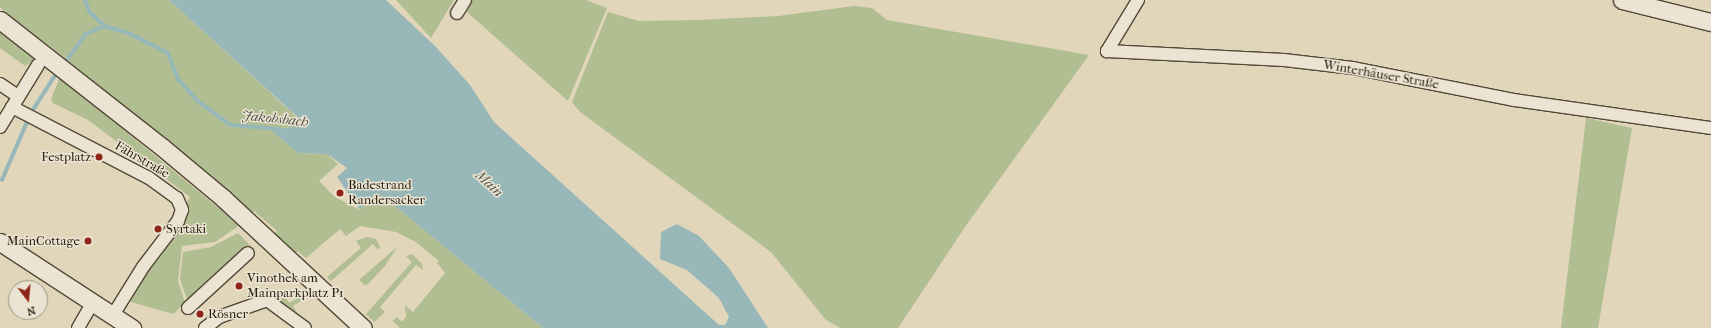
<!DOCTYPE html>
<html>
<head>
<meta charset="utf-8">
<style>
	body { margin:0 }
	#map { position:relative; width:1711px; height:328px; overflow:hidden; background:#e1d6ba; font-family:"IM FELL French Canon",serif }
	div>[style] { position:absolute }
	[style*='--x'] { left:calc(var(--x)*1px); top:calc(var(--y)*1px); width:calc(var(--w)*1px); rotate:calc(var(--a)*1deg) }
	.green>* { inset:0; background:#b0be92 }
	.water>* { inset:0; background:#97b7b9 }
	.stream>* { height:3.5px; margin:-1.75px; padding:0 1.75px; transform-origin:1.75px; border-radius:1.75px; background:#97b7b9 }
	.roads { filter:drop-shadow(1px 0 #534838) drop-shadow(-1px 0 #534838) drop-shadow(0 1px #534838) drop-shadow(0 -1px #534838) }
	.street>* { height:12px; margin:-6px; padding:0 6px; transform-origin:6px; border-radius:6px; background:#ece4d2 }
	.secondary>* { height:17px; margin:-8.5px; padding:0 8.5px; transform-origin:8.5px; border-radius:8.5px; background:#ece4d2 }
	.dots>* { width:11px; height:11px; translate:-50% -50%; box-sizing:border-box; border:2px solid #ece4d2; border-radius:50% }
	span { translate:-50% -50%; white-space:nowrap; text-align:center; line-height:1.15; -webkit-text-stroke:3px #ece4d2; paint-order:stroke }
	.street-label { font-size:13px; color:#24190c }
	.poi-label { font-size:13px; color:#24190c }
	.right { translate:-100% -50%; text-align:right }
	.left { translate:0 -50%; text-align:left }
	.water-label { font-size:14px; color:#4c5049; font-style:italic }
	.north { position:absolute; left:8px; top:280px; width:40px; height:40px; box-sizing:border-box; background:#ece4d2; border:1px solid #9c9383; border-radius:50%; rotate:164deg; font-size:11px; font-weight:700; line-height:16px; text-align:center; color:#24190c }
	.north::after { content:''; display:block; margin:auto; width:14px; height:18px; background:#8f2418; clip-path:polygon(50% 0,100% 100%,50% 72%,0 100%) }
</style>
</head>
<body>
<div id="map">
	<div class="green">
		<div style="clip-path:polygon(0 0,169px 0,302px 122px,301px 127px,277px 128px,273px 132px,298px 153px,327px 154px,338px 164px,319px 181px,335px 197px,360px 210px,372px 196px,383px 196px,543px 328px,400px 328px,393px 321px,397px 317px,402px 322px,406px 317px,405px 305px,413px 312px,445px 273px,437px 263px,439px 261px,416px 242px,396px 232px,360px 226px,346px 236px,340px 229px,306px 258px,298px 251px,294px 254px,273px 235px,277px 231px,254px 211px,237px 227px,215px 242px,182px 246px,178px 281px,185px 303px,173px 314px,128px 301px,190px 197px,88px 120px,53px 103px,51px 99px,60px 77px,217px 207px,231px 191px,228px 192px,89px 83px,83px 73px,46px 43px,38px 42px,17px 26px,0 7px)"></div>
		<div style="clip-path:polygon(396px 0,454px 0,431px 38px)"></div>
		<div style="clip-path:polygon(473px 0,586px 0,607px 8px,568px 101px,467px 12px)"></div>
		<div style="clip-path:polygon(854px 6px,872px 8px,887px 20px,1089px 55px,965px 227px,898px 328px,840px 328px,825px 319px,771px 252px,580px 112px,572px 102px,608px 12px,639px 21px,698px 20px,778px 16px)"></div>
		<div style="clip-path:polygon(0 32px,31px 56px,34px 60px,25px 66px,0 48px)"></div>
		<div style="clip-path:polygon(1586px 118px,1632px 128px,1598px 328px,1561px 328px)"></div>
		<div style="clip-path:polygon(238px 233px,251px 246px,188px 302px,180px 279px,183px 252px,211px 247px)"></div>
		<div style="clip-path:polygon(367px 237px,376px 239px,380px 247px,378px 250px,373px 244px,331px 281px,327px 277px,361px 248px,356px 241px)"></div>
		<div style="clip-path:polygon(397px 247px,385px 266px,366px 286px,359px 280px)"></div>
		<div style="clip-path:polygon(412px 254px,422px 264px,423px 270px,416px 265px,380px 307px,385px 312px,374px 322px,366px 314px,412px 262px,406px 256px)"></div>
		<div style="clip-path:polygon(307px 293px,310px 296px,293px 306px,298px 314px,293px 316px,279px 302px,284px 296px,289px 303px)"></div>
	</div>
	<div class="water">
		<div style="clip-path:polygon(169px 0,386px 0,436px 47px,470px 85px,494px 122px,719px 325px,725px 325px,729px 317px,719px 298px,687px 270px,660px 259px,661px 232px,677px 224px,699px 236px,729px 268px,768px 328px,543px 328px,383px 196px,372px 196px,360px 210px,337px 177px,347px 168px,327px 154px,298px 153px,273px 132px,276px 129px,301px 126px,303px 122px)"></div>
	</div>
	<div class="stream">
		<div style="--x:85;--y:0;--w:13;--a:67"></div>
		<div style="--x:90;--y:12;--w:21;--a:43"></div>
		<div style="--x:105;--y:26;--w:27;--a:17"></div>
		<div style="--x:131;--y:34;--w:42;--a:27.2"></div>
		<div style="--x:168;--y:53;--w:29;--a:68"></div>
		<div style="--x:179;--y:80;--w:30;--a:48"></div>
		<div style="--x:199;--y:102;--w:39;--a:36"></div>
		<div style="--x:231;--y:125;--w:48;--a:4.8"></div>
		<div style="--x:64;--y:64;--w:37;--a:-54"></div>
		<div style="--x:86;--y:34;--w:21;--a:-23"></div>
		<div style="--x:2;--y:180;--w:73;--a:-66.6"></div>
		<div style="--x:31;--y:113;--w:50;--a:-57.3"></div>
	</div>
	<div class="roads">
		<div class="street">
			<div style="--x:1138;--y:0;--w:60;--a:121.3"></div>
			<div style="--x:1107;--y:51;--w:177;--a:2.9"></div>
			<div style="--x:1284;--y:60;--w:69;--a:6.6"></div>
			<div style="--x:1353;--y:68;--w:164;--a:11.2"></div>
			<div style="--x:1514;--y:100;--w:199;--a:8.1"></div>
			<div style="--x:457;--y:13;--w:15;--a:-58"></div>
			<div style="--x:0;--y:84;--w:22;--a:34"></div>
			<div style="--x:12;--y:107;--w:154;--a:27.4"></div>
			<div style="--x:149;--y:178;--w:34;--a:36"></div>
			<div style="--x:177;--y:198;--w:13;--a:67"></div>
			<div style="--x:182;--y:210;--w:12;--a:110"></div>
			<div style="--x:178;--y:221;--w:58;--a:127.3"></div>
			<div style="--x:143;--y:267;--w:57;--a:122"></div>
			<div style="--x:0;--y:127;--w:73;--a:-58.5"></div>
			<div style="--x:188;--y:308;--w:81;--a:-42.5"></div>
			<div style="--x:78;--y:328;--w:30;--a:-60"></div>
			<div style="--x:205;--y:328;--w:18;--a:-38"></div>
			<div style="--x:219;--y:317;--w:51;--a:-19.5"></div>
			<div style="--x:267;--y:300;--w:47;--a:36.4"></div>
		</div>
		<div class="secondary">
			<div style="--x:1622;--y:0;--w:92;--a:13.9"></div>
			<div style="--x:0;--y:20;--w:206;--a:38.1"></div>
			<div style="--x:162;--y:147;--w:80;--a:39.9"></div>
			<div style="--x:223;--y:198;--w:191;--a:42.9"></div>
			<div style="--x:0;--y:242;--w:158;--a:33.1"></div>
		</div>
	</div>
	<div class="dots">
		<div style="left:99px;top:157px;background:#8f2418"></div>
		<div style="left:340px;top:193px;background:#8f2418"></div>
		<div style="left:158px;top:229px;background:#8f2418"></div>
		<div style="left:88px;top:241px;background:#8f2418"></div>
		<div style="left:239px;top:286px;background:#8f2418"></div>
		<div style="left:200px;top:314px;background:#8f2418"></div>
	</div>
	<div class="street-label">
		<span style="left:1381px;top:75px;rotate:10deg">Winterhäuser Straße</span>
		<span style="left:142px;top:160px;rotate:30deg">Fährstraße</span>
	</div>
	<div class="poi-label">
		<span class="right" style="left:91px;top:157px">Festplatz</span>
		<span class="left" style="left:348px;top:193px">Badestrand<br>Randersacker</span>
		<span class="left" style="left:166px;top:229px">Syrtaki</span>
		<span class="right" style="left:80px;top:241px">MainCottage</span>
		<span class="left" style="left:247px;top:286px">Vinothek am<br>Mainparkplatz P1</span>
		<span class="left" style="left:208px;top:314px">Rösner</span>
	</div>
	<div class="water-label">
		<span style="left:275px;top:119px;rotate:6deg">Jakobsbach</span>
		<span style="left:489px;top:184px;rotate:43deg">Main</span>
	</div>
	<div class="north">N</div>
</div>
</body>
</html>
